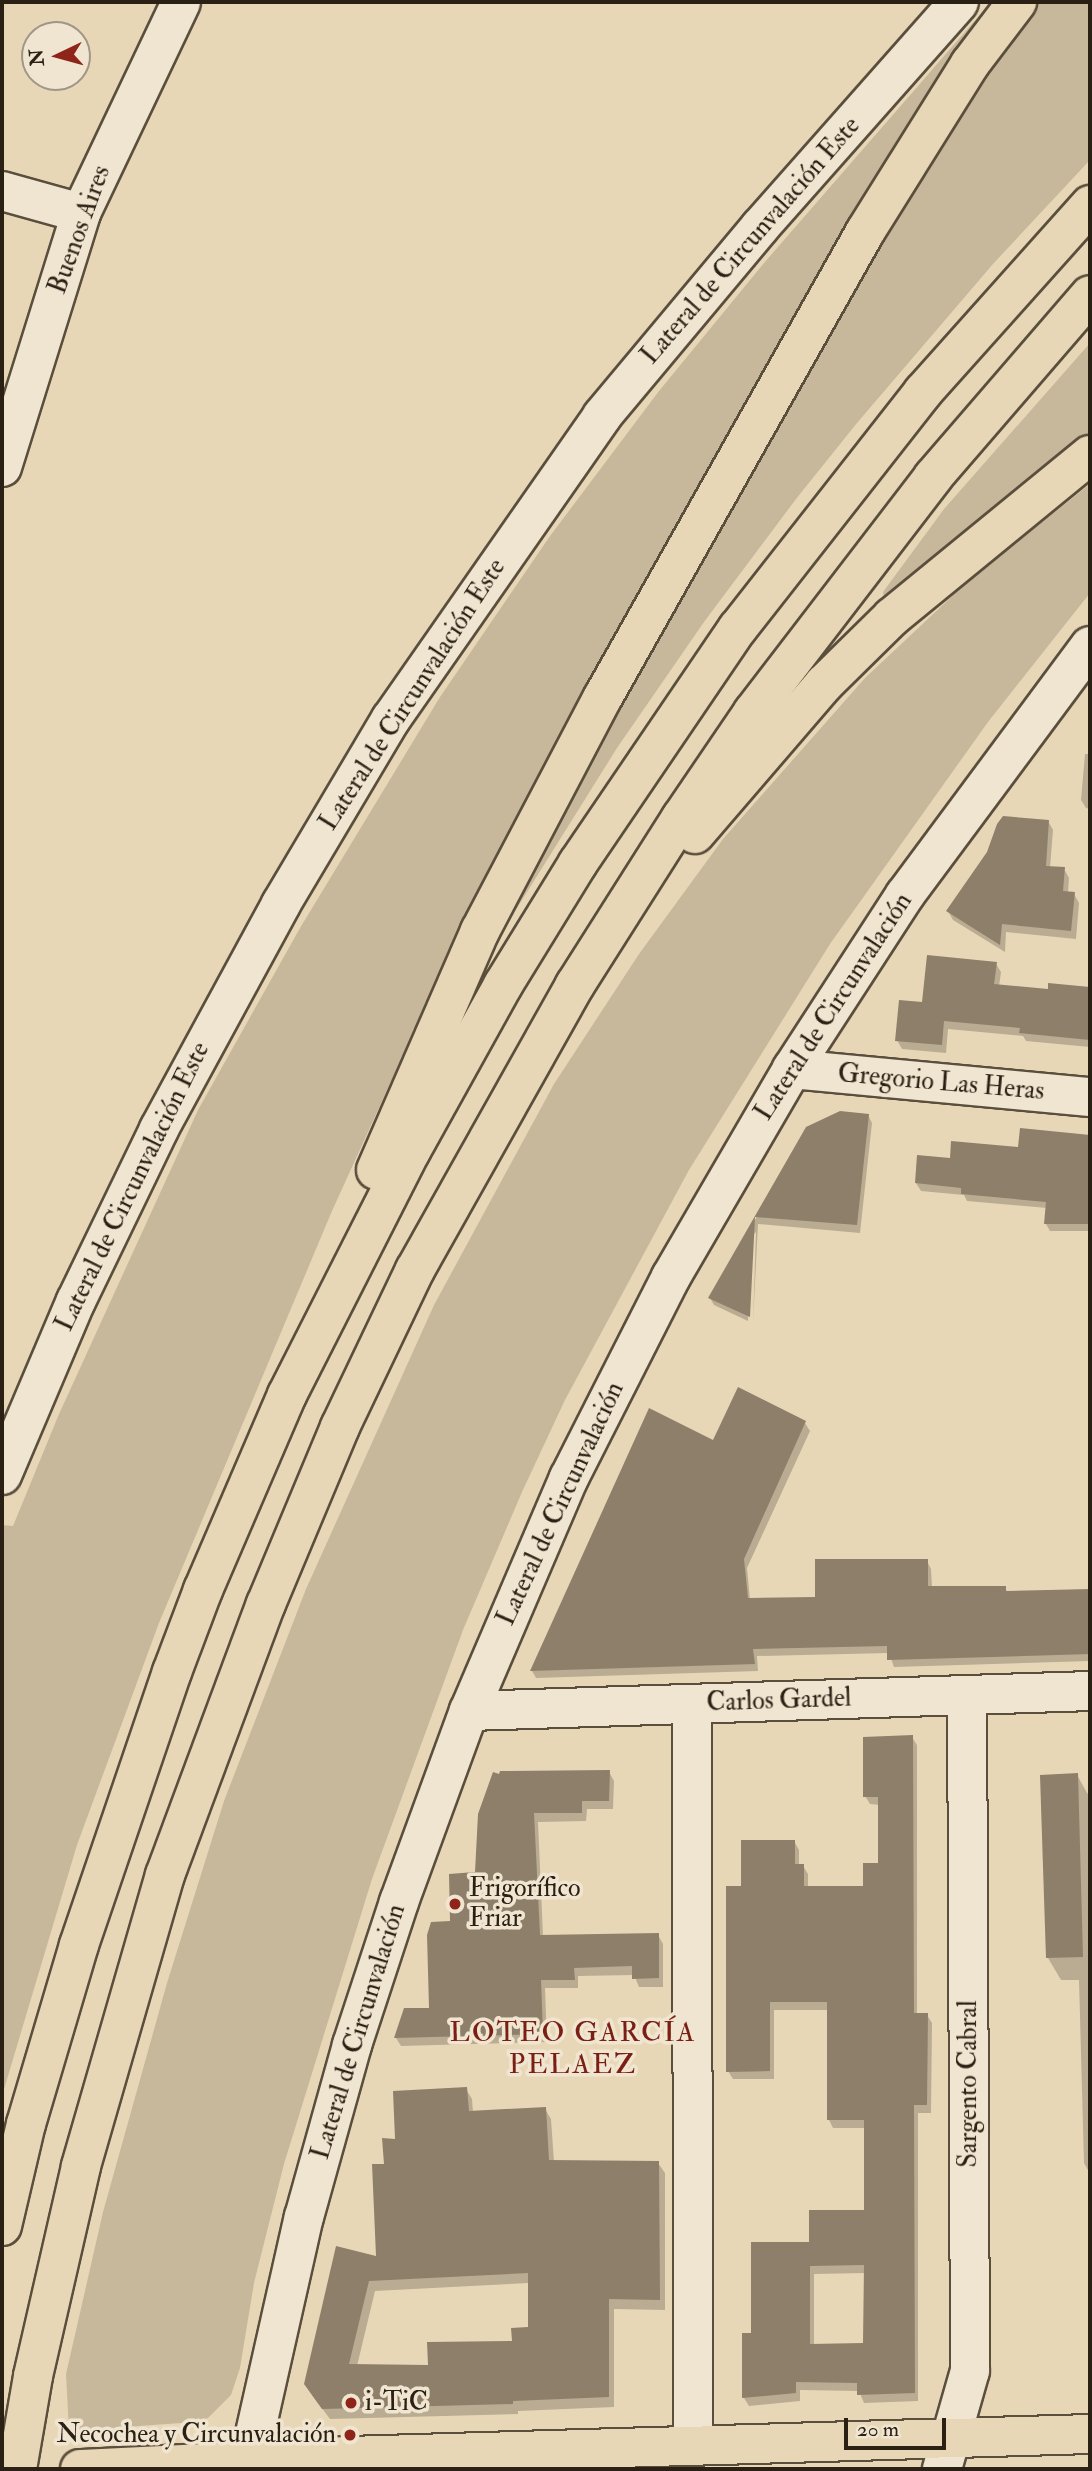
<!DOCTYPE html>
<html>
<head>
<meta charset="utf-8">
<style>
	body { margin:0 }
	#map { position:relative; width:1092px; height:2471px; overflow:hidden; background:#e8d7b7; font-family:"IM FELL Double Pica",serif }
	div>[style] { position:absolute }
	[style*='--x'] { left:calc(var(--x)*1px); top:calc(var(--y)*1px); width:calc(var(--w)*1px); rotate:calc(var(--a)*1deg) }
	.green>* { inset:0; background:#c8b89b }
	.shadow>* { inset:0; background:#0003 }
	.building>* { inset:0; background:#8d7f69 }
	.roads { filter:drop-shadow(2px 0 #5a4e3d) drop-shadow(-2px 0 #5a4e3d) drop-shadow(0 2px #5a4e3d) drop-shadow(0 -2px #5a4e3d) }
	.minor>* { height:38px; margin:-19px; padding:0 19px; transform-origin:19px; border-radius:19px; background:#f0e5d0 }
	.major>* { height:38px; margin:-19px; padding:0 19px; transform-origin:19px; border-radius:19px; background:#e8d7b7 }
	.highway>* { height:38px; margin:-19px; padding:0 19px; transform-origin:19px; border-radius:19px; background:#e8d7b7 }
	.dots>* { width:19px; height:19px; translate:-50% -50%; box-sizing:border-box; border:4px solid #f0e5d0; border-radius:50% }
	span { translate:-50% -50%; white-space:nowrap; text-align:center; line-height:1.15; -webkit-text-stroke:7px #f0e5d0; paint-order:stroke }
	.street-label { font-size:26px; color:#2a2014 }
	.poi-label { font-size:26px; color:#2a2014 }
	.left { translate:0 -50%; text-align:left }
	.right { translate:-100% -50%; text-align:right }
	.neighbourhood-label { font-size:28px; color:#7a1f14; letter-spacing:2px }
	.frame { position:absolute; inset:0; border:4px solid #2a2014; pointer-events:none }
	.north { position:absolute; left:21px; top:21px; width:70px; height:70px; box-sizing:border-box; background:#f0e5d0; border:2px solid #a19685; border-radius:50%; rotate:265deg; font-size:19px; font-weight:700; line-height:28px; text-align:center; color:#2a2014 }
	.north::after { content:''; display:block; margin:auto; width:24px; height:32px; background:#8f2418; clip-path:polygon(50% 0,100% 100%,50% 72%,0 100%) }
	.scale { position:absolute; left:844px; top:2418px; width:102px; height:32px; box-sizing:border-box; border:4px solid #2a2014; border-top:0; padding-left:9px; font-size:21px; line-height:24px; white-space:nowrap; color:#2a2014; -webkit-text-stroke:5px #f0e5d0; paint-order:stroke }
</style>
</head>
<body>
<div id="map">
	<div class="green">
		<div style="clip-path:polygon(991px 2px,994px 2px,887px 159px,801px 307px,576px 706px,459px 932px,332px 1211px,159px 1623px,77px 1845px,2px 2096px,2px 1525px,13px 1526px,59px 1414px,198px 1110px,300px 928px,440px 697px,550px 536px,659px 391px,764px 263px)"></div>
		<div style="clip-path:polygon(1034px 2px,1090px 2px,1090px 160px,993px 264px,857px 423px,796px 499px,704px 622px,617px 748px,492px 948px,536px 848px,894px 206px)"></div>
		<div style="clip-path:polygon(1090px 343px,1090px 440px,884px 599px,883px 592px,944px 509px)"></div>
		<div style="clip-path:polygon(1090px 484px,1090px 593px,988px 722px,830px 944px,689px 1170px,565px 1400px,522px 1492px,463px 1630px,372px 1879px,284px 2164px,254px 2283px,240px 2368px,231px 2395px,208px 2418px,195px 2422px,69px 2431px,66px 2374px,103px 2212px,167px 1983px,224px 1801px,306px 1589px,434px 1305px,554px 1084px,639px 954px,723px 839px,865px 678px,964px 585px)"></div>
	</div>
	<div class="shadow">
		<div style="clip-path:polygon(1085px 754px,1090px 754px,1090px 809px,1086px 808px,1081px 800px)"></div>
		<div style="clip-path:polygon(1048px 821px,1053px 830px,1050px 868px,1064px 869px,1069px 878px,1068px 893px,1074px 894px,1079px 903px,1076px 939px,1006px 932px,1005px 952px,953px 920px,948px 911px)"></div>
		<div style="clip-path:polygon(996px 964px,1001px 972px,999px 986px,1050px 990px,1050px 985px,1090px 989px,1090px 1047px,1026px 1041px,1023px 1036px,948px 1029px,946px 1053px,902px 1049px,897px 1040px,924px 1004px)"></div>
		<div style="clip-path:polygon(868px 1115px,872px 1123px,860px 1233px,758px 1224px,753px 1323px,756px 1232px,752px 1236px,748px 1321px,714px 1305px,710px 1298px,808px 1128px)"></div>
		<div style="clip-path:polygon(1021px 1129px,1090px 1136px,1090px 1231px,1050px 1231px,1046px 1224px,1047px 1208px,967px 1201px,964px 1195px,921px 1191px,916px 1183px,952px 1160px,1020px 1148px)"></div>
		<div style="clip-path:polygon(805px 1423px,810px 1431px,747px 1568px,750px 1600px,817px 1599px,927px 1561px,931px 1569px,932px 1587px,1005px 1588px,1008px 1593px,1090px 1591px,1090px 1661px,894px 1667px,889px 1653px,757px 1656px,758px 1671px,536px 1678px,532px 1671px,714px 1442px)"></div>
		<div style="clip-path:polygon(evenodd,912px 1737px,917px 1745px,917px 2015px,927px 2015px,932px 2023px,931px 2113px,918px 2113px,918px 2401px,864px 2403px,859px 2391px,800px 2390px,800px 2401px,749px 2406px,744px 2398px,753px 2335px,811px 2244px,866px 2211px,866px 2128px,833px 2128px,829px 2120px,829px 2010px,774px 2010px,774px 2079px,733px 2079px,728px 2071px,743px 1888px,794px 1841px,799px 1850px,799px 1865px,803px 1866px,808px 1874px,808px 1888px,865px 1888px,880px 1864px,880px 1805px,870px 1804px,865px 1796px,912px 1737px,866px 2273px,865px 2345px,814px 2345px,814px 2274px,866px 2273px)"></div>
		<div style="clip-path:polygon(609px 1772px,614px 1781px,613px 1809px,587px 1809px,586px 1821px,538px 1822px,543px 1936px,658px 1935px,663px 1944px,663px 1987px,639px 1987px,634px 1975px,578px 1976px,578px 1988px,545px 1988px,547px 2042px,401px 2046px,396px 2038px,431px 2010px,452px 1923px,476px 1874px,479px 1814px)"></div>
		<div style="clip-path:polygon(1077px 1775px,1090px 1798px,1090px 2174px,1084px 2163px,1079px 1980px,1061px 1980px,1048px 1958px)"></div>
		<div style="clip-path:polygon(evenodd,466px 2089px,472px 2099px,473px 2112px,545px 2109px,551px 2119px,554px 2162px,658px 2163px,665px 2173px,665px 2310px,614px 2309px,614px 2407px,518px 2411px,518px 2414px,330px 2419px,312px 2395px,378px 2258px,385px 2165px,397px 2140px,466px 2089px,529px 2283px,530px 2329px,513px 2343px,429px 2367px,357px 2366px,375px 2291px,529px 2283px)"></div>
	</div>
	<div class="building">
		<div style="clip-path:polygon(1003px 816px,1049px 820px,1046px 866px,1065px 867px,1063px 891px,1075px 892px,1071px 931px,1002px 924px,1000px 945px,946px 911px,987px 852px,997px 824px)"></div>
		<div style="clip-path:polygon(927px 955px,997px 962px,994px 984px,1048px 989px,1048px 983px,1090px 987px,1090px 1040px,1019px 1033px,1020px 1028px,944px 1021px,942px 1045px,895px 1041px,899px 1000px,922px 1002px)"></div>
		<div style="clip-path:polygon(840px 1111px,869px 1114px,857px 1225px,755px 1217px,750px 1317px,708px 1298px,806px 1127px)"></div>
		<div style="clip-path:polygon(1020px 1128px,1090px 1135px,1090px 1224px,1044px 1224px,1046px 1202px,961px 1194px,961px 1188px,915px 1183px,917px 1155px,950px 1158px,951px 1141px,1018px 1147px)"></div>
		<div style="clip-path:polygon(738px 1387px,806px 1421px,744px 1559px,748px 1598px,815px 1597px,815px 1559px,928px 1559px,928px 1586px,1006px 1586px,1006px 1591px,1090px 1589px,1090px 1654px,887px 1660px,887px 1646px,753px 1649px,755px 1664px,530px 1671px,649px 1408px,713px 1440px)"></div>
		<div style="clip-path:polygon(evenodd,913px 1735px,914px 2013px,928px 2013px,927px 2105px,914px 2105px,915px 2393px,857px 2395px,857px 2383px,796px 2382px,796px 2393px,742px 2398px,742px 2333px,751px 2333px,751px 2242px,809px 2242px,809px 2210px,864px 2210px,864px 2120px,827px 2120px,827px 2002px,770px 2002px,770px 2071px,726px 2072px,726px 1886px,741px 1886px,741px 1840px,795px 1840px,795px 1864px,804px 1864px,804px 1886px,863px 1886px,863px 1863px,878px 1863px,878px 1797px,863px 1797px,863px 1737px,913px 1735px,864px 2265px,863px 2343px,810px 2344px,810px 2266px,864px 2265px)"></div>
		<div style="clip-path:polygon(610px 1770px,609px 1801px,582px 1801px,582px 1813px,534px 1813px,540px 1935px,659px 1933px,659px 1978px,632px 1979px,632px 1966px,574px 1968px,575px 1980px,541px 1980px,543px 2034px,394px 2038px,404px 2008px,429px 2008px,427px 1935px,431px 1922px,450px 1921px,449px 1874px,475px 1872px,478px 1814px,493px 1772px,499px 1774px,500px 1771px)"></div>
		<div style="clip-path:polygon(1078px 1773px,1083px 1957px,1046px 1958px,1040px 1775px)"></div>
		<div style="clip-path:polygon(evenodd,467px 2087px,469px 2111px,546px 2107px,549px 2160px,659px 2161px,660px 2300px,609px 2299px,609px 2397px,513px 2401px,513px 2404px,322px 2409px,304px 2384px,336px 2246px,376px 2256px,372px 2164px,384px 2164px,382px 2138px,395px 2139px,393px 2091px,467px 2087px,528px 2273px,528px 2327px,511px 2328px,512px 2341px,427px 2342px,428px 2365px,349px 2364px,369px 2281px,528px 2273px)"></div>
	</div>
	<div class="roads">
		<div class="minor">
			<div style="--x:2;--y:191;--w:82;--a:15.6"></div>
			<div style="--x:2;--y:467;--w:266;--a:-72.7"></div>
			<div style="--x:81;--y:213;--w:233;--a:-64.6"></div>
			<div style="--x:792;--y:1069;--w:299;--a:5.4"></div>
			<div style="--x:2;--y:1475;--w:189;--a:-67"></div>
			<div style="--x:76;--y:1301;--w:191;--a:-64.2"></div>
			<div style="--x:159;--y:1129;--w:256;--a:-61.5"></div>
			<div style="--x:281;--y:904;--w:215;--a:-59.3"></div>
			<div style="--x:391;--y:719;--w:369;--a:-55.1"></div>
			<div style="--x:602;--y:416;--w:246;--a:-50.1"></div>
			<div style="--x:760;--y:227;--w:300;--a:-48.5"></div>
			<div style="--x:692;--y:1704;--w:742;--a:89.92"></div>
			<div style="--x:469;--y:1711;--w:621;--a:-1.84"></div>
			<div style="--x:247;--y:2469;--w:258;--a:-77.3"></div>
			<div style="--x:304;--y:2217;--w:179;--a:-74.4"></div>
			<div style="--x:352;--y:2045;--w:151;--a:-71.8"></div>
			<div style="--x:399;--y:1902;--w:203;--a:-69.9"></div>
			<div style="--x:469;--y:1711;--w:254;--a:-66.8"></div>
			<div style="--x:569;--y:1478;--w:225;--a:-63.1"></div>
			<div style="--x:671;--y:1277;--w:241;--a:-59.8"></div>
			<div style="--x:792;--y:1069;--w:207;--a:-57"></div>
			<div style="--x:905;--y:895;--w:310;--a:-53.4"></div>
			<div style="--x:942;--y:2469;--w:102;--a:-74.1"></div>
			<div style="--x:970;--y:2371;--w:676;--a:-90.25"></div>
		</div>
		<div class="major">
			<div style="--x:80;--y:2469;--w:269;--a:-2.8"></div>
			<div style="--x:349;--y:2456;--w:741;--a:-1.7"></div>
		</div>
		<div class="highway">
			<div style="--x:695;--y:834;--w:198;--a:-49.3"></div>
			<div style="--x:824;--y:684;--w:95;--a:-44.6"></div>
			<div style="--x:892;--y:617;--w:256;--a:-39.3"></div>
			<div style="--x:376;--y:1170;--w:261;--a:-66.5"></div>
			<div style="--x:480;--y:931;--w:264;--a:-62.3"></div>
			<div style="--x:603;--y:697;--w:534;--a:-60.6"></div>
			<div style="--x:865;--y:232;--w:198;--a:-58"></div>
			<div style="--x:970;--y:64;--w:78;--a:-52.8"></div>
			<div style="--x:2;--y:2226;--w:105;--a:-76.8"></div>
			<div style="--x:26;--y:2124;--w:187;--a:-73.5"></div>
			<div style="--x:79;--y:1945;--w:288;--a:-71.2"></div>
			<div style="--x:172;--y:1672;--w:88;--a:-69.3"></div>
			<div style="--x:203;--y:1590;--w:212;--a:-66.7"></div>
			<div style="--x:287;--y:1395;--w:274;--a:-63.1"></div>
			<div style="--x:411;--y:1151;--w:190;--a:-61"></div>
			<div style="--x:503;--y:985;--w:143;--a:-58.4"></div>
			<div style="--x:578;--y:863;--w:284;--a:-55.8"></div>
			<div style="--x:738;--y:628;--w:300;--a:-51.9"></div>
			<div style="--x:923;--y:392;--w:251;--a:-48.2"></div>
			<div style="--x:17;--y:2469;--w:94;--a:-80.2"></div>
			<div style="--x:33;--y:2376;--w:215;--a:-77.1"></div>
			<div style="--x:81;--y:2166;--w:303;--a:-73.9"></div>
			<div style="--x:165;--y:1875;--w:289;--a:-69.6"></div>
			<div style="--x:266;--y:1604;--w:192;--a:-67.3"></div>
			<div style="--x:340;--y:1427;--w:174;--a:-64.5"></div>
			<div style="--x:415;--y:1270;--w:327;--a:-60.7"></div>
			<div style="--x:575;--y:985;--w:198;--a:-57.6"></div>
			<div style="--x:681;--y:818;--w:128;--a:-55.8"></div>
			<div style="--x:753;--y:712;--w:296;--a:-52.5"></div>
			<div style="--x:933;--y:477;--w:240;--a:-49.2"></div>
		</div>
	</div>
	<div class="dots">
		<div style="left:455px;top:1904px;background:#8f2418"></div>
		<div style="left:351px;top:2403px;background:#8f2418"></div>
		<div style="left:350px;top:2435px;background:#8f2418"></div>
	</div>
	<div class="street-label">
		<span style="left:80px;top:230px;rotate:-70deg">Buenos Aires</span>
		<span style="left:751px;top:241px;rotate:-49deg">Lateral de Circunvalación Este</span>
		<span style="left:413px;top:695px;rotate:-57deg">Lateral de Circunvalación Este</span>
		<span style="left:834px;top:1007px;rotate:-57deg">Lateral de Circunvalación</span>
		<span style="left:941px;top:1083px;rotate:5deg">Gregorio Las Heras</span>
		<span style="left:133px;top:1187px;rotate:-64deg">Lateral de Circunvalación Este</span>
		<span style="left:561px;top:1504px;rotate:-65deg">Lateral de Circunvalación</span>
		<span style="left:779px;top:1701px;rotate:-2deg">Carlos Gardel</span>
		<span style="left:359px;top:2032px;rotate:-73deg">Lateral de Circunvalación</span>
		<span style="left:969px;top:2084px;rotate:-90deg">Sargento Cabral</span>
	</div>
	<div class="poi-label">
		<span class="left" style="left:469px;top:1904px">Frigorífico<br>Friar</span>
		<span class="left" style="left:365px;top:2403px">i-TiC</span>
		<span class="right" style="left:336px;top:2435px">Necochea y Circunvalación</span>
	</div>
	<div class="neighbourhood-label">
		<span style="left:573px;top:2049px">LOTEO GARCÍA<br>PELAEZ</span>
	</div>
	<div class="frame"></div>
	<div class="north">N</div>
	<div class="scale">20 m</div>
</div>
</body>
</html>
